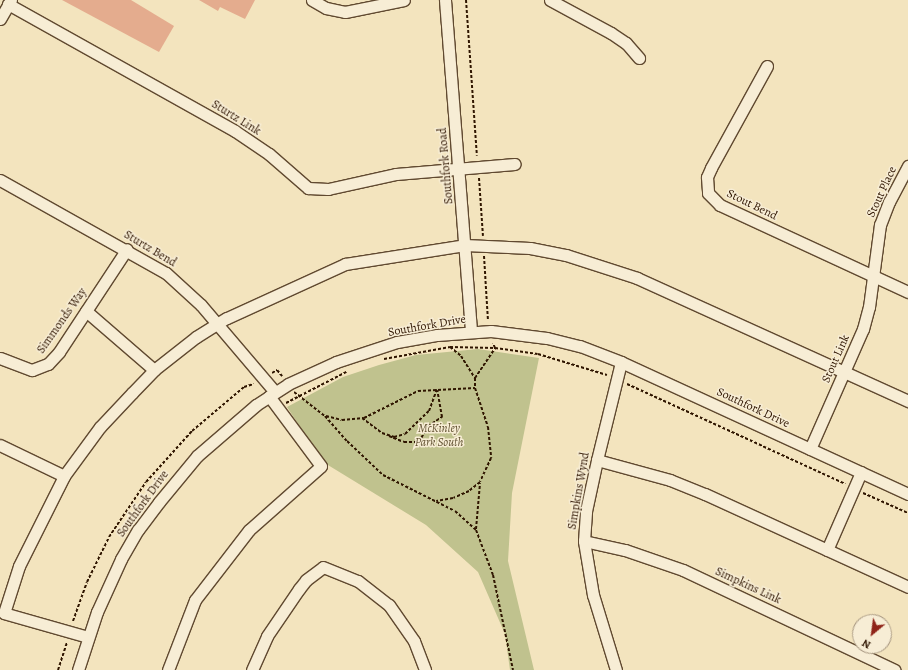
<!DOCTYPE html>
<html>
<head>
<meta charset="utf-8">
<style>
	body { margin:0 }
	#map { position:relative; width:908px; height:670px; overflow:hidden; background:#f3e4be; font-family:Alegreya,serif }
	div>[style] { position:absolute }
	[style*='--x'] { left:calc(var(--x)*1px); top:calc(var(--y)*1px); width:calc(var(--w)*1px); rotate:calc(var(--a)*1deg) }
	.green>* { inset:0; background:#c0c28e }
	.building>* { inset:0; background:#e4ac8e }
	.path>* { height:2px; margin-top:-1px; transform-origin:0; background:repeating-linear-gradient(90deg,#2f1500 0 3px,transparent 0 5px) }
	.roads { filter:drop-shadow(1px 0 #604930) drop-shadow(-1px 0 #604930) drop-shadow(0 1px #604930) drop-shadow(0 -1px #604930) }
	.minor>* { height:11px; margin:-5.5px; padding:0 5.5px; transform-origin:5.5px; border-radius:5.5px; background:#f7edd5 }
	span { translate:-50% -50%; white-space:nowrap; text-align:center; line-height:1.15; -webkit-text-stroke:3px #f7edd5; paint-order:stroke }
	.street-label { font-size:12px; color:#2f1500 }
	.park-label { font-size:12px; color:#625232; font-style:italic }
	.north { position:absolute; left:852px; top:614px; width:40px; height:40px; box-sizing:border-box; background:#f7edd5; border:1px solid #a79780; border-radius:50%; rotate:209deg; font-size:11px; font-weight:700; line-height:16px; text-align:center; color:#2f1500 }
	.north::after { content:''; display:block; margin:auto; width:14px; height:18px; background:#8f2418; clip-path:polygon(50% 0,100% 100%,50% 72%,0 100%) }
</style>
</head>
<body>
<div id="map">
	<div class="green">
		<div style="clip-path:polygon(478px 349px,539px 358px,512px 493px,508px 561px,534px 670px,510px 670px,505px 634px,478px 572px,426px 525px,323px 462px,287px 407px,343px 377px,379px 365px,416px 355px)"></div>
	</div>
	<div class="building">
		<div style="clip-path:polygon(62px 0,131px 0,174px 26px,159px 52px)"></div>
		<div style="clip-path:polygon(199px 0,255px 0,245px 19px,220px 7px,218px 11px)"></div>
	</div>
	<div class="path">
		<div style="--x:466;--y:0;--w:156;--a:86"></div>
		<div style="--x:479;--y:178;--w:58;--a:86.1"></div>
		<div style="--x:484;--y:256;--w:65;--a:86.5"></div>
		<div style="--x:450;--y:347;--w:14;--a:39"></div>
		<div style="--x:461;--y:356;--w:26;--a:58"></div>
		<div style="--x:475;--y:378;--w:10;--a:90"></div>
		<div style="--x:384;--y:359;--w:67;--a:-10.3"></div>
		<div style="--x:450;--y:347;--w:45;--a:1.3"></div>
		<div style="--x:495;--y:348;--w:43;--a:7.9"></div>
		<div style="--x:538;--y:354;--w:72;--a:16.9"></div>
		<div style="--x:272;--y:373;--w:6;--a:-31"></div>
		<div style="--x:277;--y:370;--w:8;--a:50"></div>
		<div style="--x:475;--y:378;--w:36;--a:-56"></div>
		<div style="--x:495;--y:348;--w:5;--a:-112"></div>
		<div style="--x:627;--y:384;--w:240;--a:24.6"></div>
		<div style="--x:294;--y:392;--w:39;--a:38"></div>
		<div style="--x:325;--y:416;--w:33;--a:49"></div>
		<div style="--x:347;--y:441;--w:50;--a:43.4"></div>
		<div style="--x:383;--y:475;--w:80;--a:26.6"></div>
		<div style="--x:455;--y:511;--w:28;--a:42"></div>
		<div style="--x:476;--y:530;--w:48;--a:69.3"></div>
		<div style="--x:493;--y:575;--w:97;--a:78.1"></div>
		<div style="--x:286;--y:403;--w:68;--a:-27.3"></div>
		<div style="--x:326;--y:416;--w:16;--a:14"></div>
		<div style="--x:342;--y:420;--w:22;--a:-5"></div>
		<div style="--x:364;--y:418;--w:60;--a:-26.6"></div>
		<div style="--x:418;--y:391;--w:57;--a:-3"></div>
		<div style="--x:475;--y:388;--w:41;--a:71.6"></div>
		<div style="--x:488;--y:427;--w:31;--a:84"></div>
		<div style="--x:491;--y:458;--w:26;--a:115"></div>
		<div style="--x:480;--y:482;--w:14;--a:141"></div>
		<div style="--x:469;--y:491;--w:17;--a:156"></div>
		<div style="--x:453;--y:498;--w:17;--a:170"></div>
		<div style="--x:362;--y:418;--w:25;--a:37"></div>
		<div style="--x:382;--y:433;--w:13;--a:18"></div>
		<div style="--x:394;--y:437;--w:11;--a:-15"></div>
		<div style="--x:405;--y:434;--w:33;--a:-44"></div>
		<div style="--x:429;--y:411;--w:23;--a:-70"></div>
		<div style="--x:389;--y:436;--w:16;--a:22"></div>
		<div style="--x:404;--y:442;--w:15;--a:0"></div>
		<div style="--x:419;--y:442;--w:18;--a:-61"></div>
		<div style="--x:428;--y:426;--w:17;--a:-33"></div>
		<div style="--x:442;--y:417;--w:27;--a:-100"></div>
		<div style="--x:863;--y:493;--w:49;--a:24"></div>
		<div style="--x:476;--y:529;--w:46;--a:-85"></div>
		<div style="--x:73;--y:621;--w:41;--a:-70.3"></div>
		<div style="--x:87;--y:582;--w:50;--a:-63.9"></div>
		<div style="--x:109;--y:537;--w:66;--a:-56.1"></div>
		<div style="--x:146;--y:482;--w:69;--a:-48"></div>
		<div style="--x:192;--y:431;--w:68;--a:-40.2"></div>
		<div style="--x:244;--y:387;--w:10;--a:-17"></div>
		<div style="--x:58;--y:670;--w:29;--a:-72"></div>
	</div>
	<div class="roads">
		<div class="minor">
			<div style="--x:312;--y:0;--w:16;--a:30"></div>
			<div style="--x:326;--y:8;--w:19;--a:12"></div>
			<div style="--x:345;--y:12;--w:60;--a:-11.5"></div>
			<div style="--x:445;--y:0;--w:332;--a:85.5"></div>
			<div style="--x:550;--y:0;--w:69;--a:28.4"></div>
			<div style="--x:611;--y:33;--w:18;--a:34"></div>
			<div style="--x:626;--y:43;--w:20;--a:49"></div>
			<div style="--x:8;--y:4;--w:260;--a:29.2"></div>
			<div style="--x:235;--y:131;--w:41;--a:34.1"></div>
			<div style="--x:269;--y:154;--w:52;--a:41.1"></div>
			<div style="--x:308;--y:188;--w:20;--a:3"></div>
			<div style="--x:328;--y:189;--w:70;--a:-12.4"></div>
			<div style="--x:396;--y:174;--w:119;--a:-4.8"></div>
			<div style="--x:0;--y:19;--w:22;--a:-60"></div>
			<div style="--x:767;--y:66;--w:116;--a:118.8"></div>
			<div style="--x:711;--y:168;--w:10;--a:114"></div>
			<div style="--x:707;--y:177;--w:16;--a:86"></div>
			<div style="--x:708;--y:193;--w:17;--a:45"></div>
			<div style="--x:720;--y:205;--w:207;--a:24.8"></div>
			<div style="--x:0;--y:180;--w:190;--a:29.3"></div>
			<div style="--x:166;--y:273;--w:47;--a:42.4"></div>
			<div style="--x:201;--y:305;--w:114;--a:49.6"></div>
			<div style="--x:86;--y:311;--w:90;--a:40.9"></div>
			<div style="--x:0;--y:358;--w:34;--a:21"></div>
			<div style="--x:32;--y:370;--w:17;--a:-21"></div>
			<div style="--x:48;--y:364;--w:16;--a:-47"></div>
			<div style="--x:59;--y:352;--w:123;--a:-56.6"></div>
			<div style="--x:0;--y:445;--w:71;--a:25.8"></div>
			<div style="--x:810;--y:449;--w:131;--a:-66.2"></div>
			<div style="--x:863;--y:329;--w:23;--a:-75"></div>
			<div style="--x:869;--y:307;--w:83;--a:-82.4"></div>
			<div style="--x:880;--y:225;--w:25;--a:-69"></div>
			<div style="--x:889;--y:202;--w:41;--a:-62.2"></div>
			<div style="--x:597;--y:460;--w:76;--a:15.3"></div>
			<div style="--x:670;--y:480;--w:38;--a:22"></div>
			<div style="--x:705;--y:494;--w:223;--a:24.6"></div>
			<div style="--x:584;--y:541;--w:42;--a:12.4"></div>
			<div style="--x:625;--y:550;--w:61;--a:19"></div>
			<div style="--x:683;--y:570;--w:234;--a:25.3"></div>
			<div style="--x:827;--y:550;--w:85;--a:-66.4"></div>
			<div style="--x:88;--y:637;--w:87;--a:-164.1"></div>
			<div style="--x:4;--y:613;--w:49;--a:-72.3"></div>
			<div style="--x:19;--y:566;--w:101;--a:-63.4"></div>
			<div style="--x:64;--y:476;--w:61;--a:-53.7"></div>
			<div style="--x:100;--y:427;--w:47;--a:-46.7"></div>
			<div style="--x:132;--y:393;--w:32;--a:-46"></div>
			<div style="--x:154;--y:370;--w:53;--a:-38.2"></div>
			<div style="--x:196;--y:337;--w:36;--a:-32"></div>
			<div style="--x:227;--y:318;--w:130;--a:-24.6"></div>
			<div style="--x:345;--y:264;--w:121;--a:-9"></div>
			<div style="--x:465;--y:245;--w:65;--a:2.6"></div>
			<div style="--x:530;--y:248;--w:37;--a:11"></div>
			<div style="--x:566;--y:255;--w:75;--a:17.9"></div>
			<div style="--x:637;--y:278;--w:298;--a:24.4"></div>
			<div style="--x:78;--y:670;--w:61;--a:-71.9"></div>
			<div style="--x:97;--y:612;--w:58;--a:-65.6"></div>
			<div style="--x:121;--y:559;--w:34;--a:-60"></div>
			<div style="--x:138;--y:530;--w:35;--a:-53"></div>
			<div style="--x:159;--y:502;--w:60;--a:-50.4"></div>
			<div style="--x:197;--y:456;--w:78;--a:-40.8"></div>
			<div style="--x:256;--y:405;--w:38;--a:-33"></div>
			<div style="--x:288;--y:384;--w:53;--a:-24.6"></div>
			<div style="--x:336;--y:362;--w:64;--a:-18.2"></div>
			<div style="--x:397;--y:342;--w:41;--a:-9.9"></div>
			<div style="--x:437;--y:335;--w:54;--a:-4.2"></div>
			<div style="--x:491;--y:331;--w:56;--a:7.1"></div>
			<div style="--x:547;--y:338;--w:34;--a:14"></div>
			<div style="--x:580;--y:346;--w:44;--a:21.3"></div>
			<div style="--x:621;--y:362;--w:316;--a:24.7"></div>
			<div style="--x:168;--y:670;--w:75;--a:-68.9"></div>
			<div style="--x:195;--y:600;--w:88;--a:-52.4"></div>
			<div style="--x:249;--y:530;--w:96;--a:-41.6"></div>
			<div style="--x:321;--y:466;--w:87;--a:-126.6"></div>
			<div style="--x:252;--y:670;--w:37;--a:-66"></div>
			<div style="--x:267;--y:636;--w:57;--a:-55.8"></div>
			<div style="--x:299;--y:589;--w:11;--a:-52"></div>
			<div style="--x:306;--y:580;--w:21;--a:-37"></div>
			<div style="--x:323;--y:567;--w:38;--a:22"></div>
			<div style="--x:358;--y:581;--w:39;--a:38"></div>
			<div style="--x:389;--y:605;--w:44;--a:55.2"></div>
			<div style="--x:414;--y:641;--w:31;--a:69"></div>
			<div style="--x:616;--y:670;--w:78;--a:-107"></div>
			<div style="--x:593;--y:595;--w:55;--a:-99.5"></div>
			<div style="--x:584;--y:541;--w:30;--a:-86"></div>
			<div style="--x:586;--y:511;--w:52;--a:-77.8"></div>
			<div style="--x:597;--y:460;--w:101;--a:-76.2"></div>
		</div>
	</div>
	<div class="street-label">
		<span style="left:236px;top:118px;rotate:32deg">Sturtz Link</span>
		<span style="left:446px;top:166px;rotate:-95deg">Southfork Road</span>
		<span style="left:882px;top:192px;rotate:-65deg">Stout Place</span>
		<span style="left:752px;top:205px;rotate:26deg">Stout Bend</span>
		<span style="left:150px;top:249px;rotate:31deg">Sturtz Bend</span>
		<span style="left:62px;top:321px;rotate:-55deg">Simmonds Way</span>
		<span style="left:427px;top:326px;rotate:-10deg">Southfork Drive</span>
		<span style="left:836px;top:359px;rotate:-66deg">Stout Link</span>
		<span style="left:753px;top:408px;rotate:25deg">Southfork Drive</span>
		<span style="left:579px;top:491px;rotate:-80deg">Simpkins Wynd</span>
		<span style="left:143px;top:504px;rotate:-54deg">Southfork Drive</span>
		<span style="left:748px;top:586px;rotate:25deg">Simpkins Link</span>
	</div>
	<div class="park-label">
		<span style="left:439px;top:436px">McKinley<br>Park South</span>
	</div>
	<div class="north">N</div>
</div>
</body>
</html>
